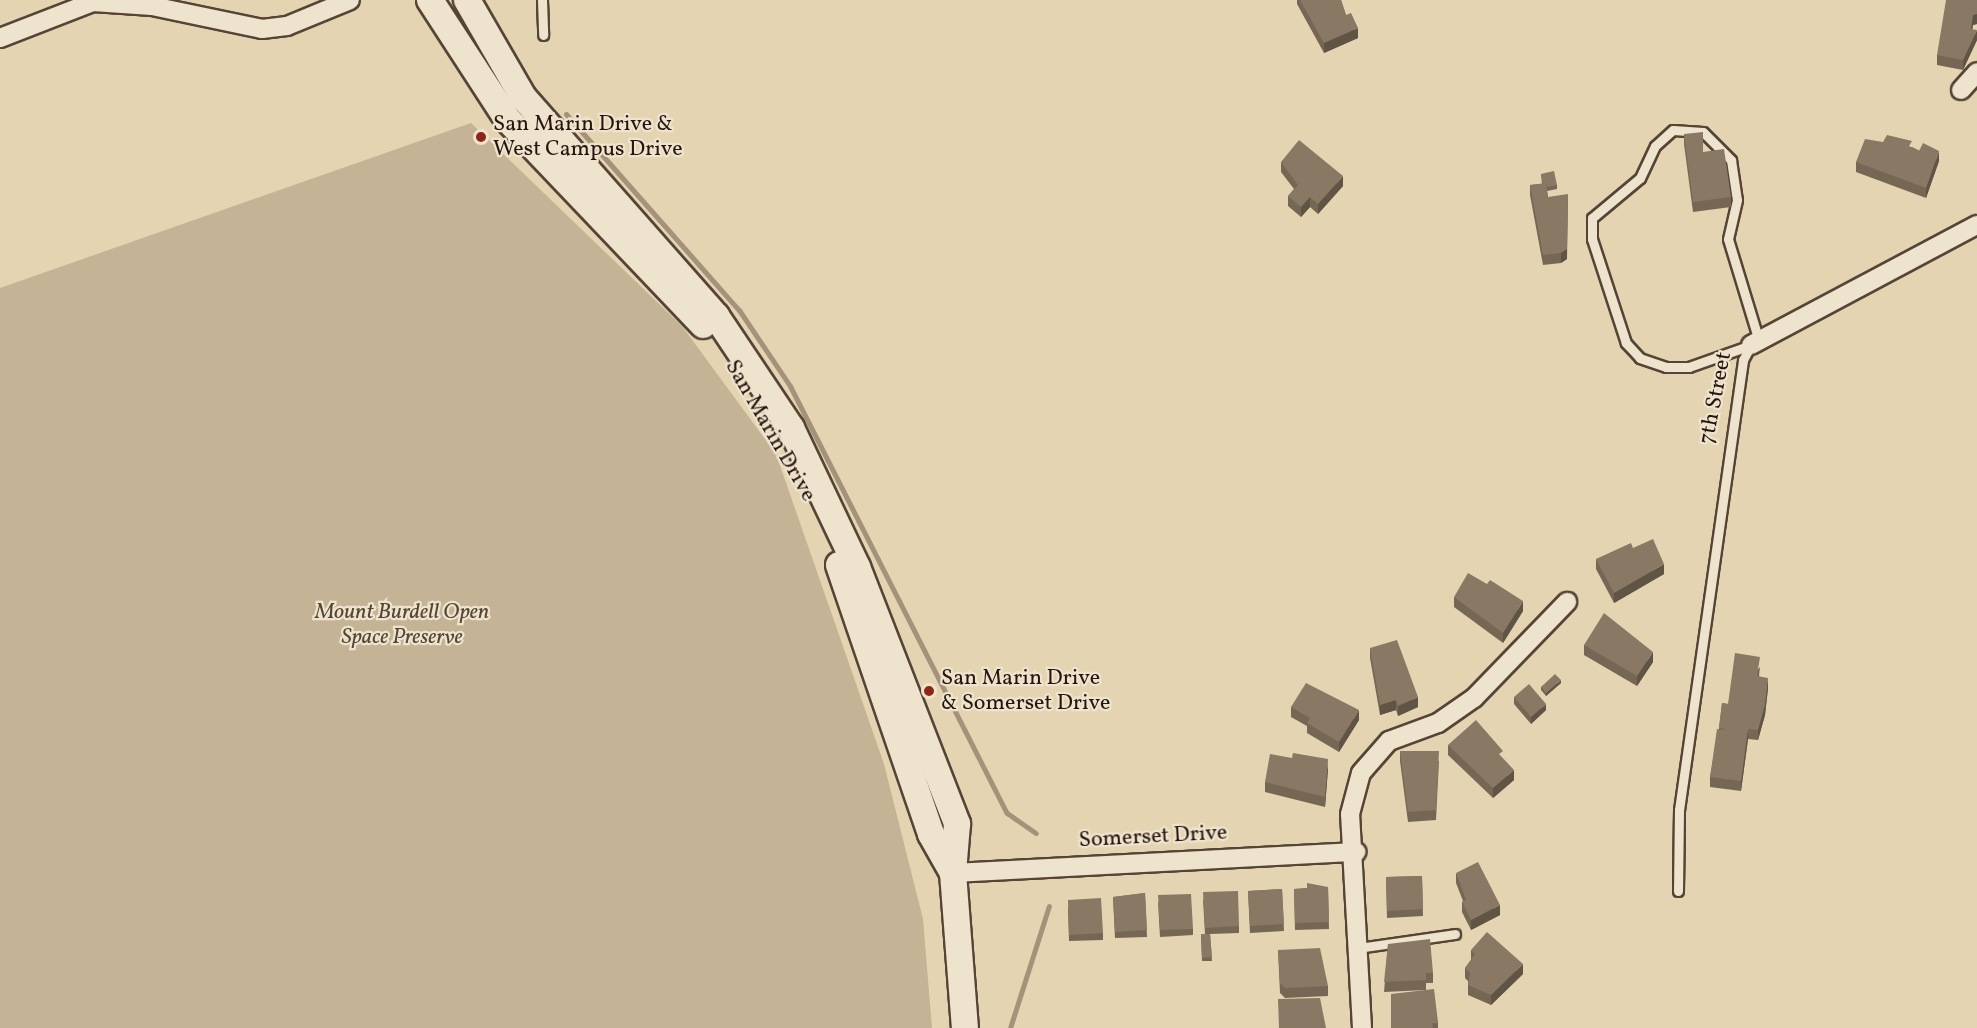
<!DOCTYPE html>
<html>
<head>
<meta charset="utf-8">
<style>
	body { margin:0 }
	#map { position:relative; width:1977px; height:1028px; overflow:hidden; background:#e5d4b2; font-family:Vollkorn,serif }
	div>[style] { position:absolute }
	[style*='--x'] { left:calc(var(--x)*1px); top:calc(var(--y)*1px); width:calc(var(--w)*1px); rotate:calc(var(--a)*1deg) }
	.green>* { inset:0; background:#c5b396 }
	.stream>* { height:5px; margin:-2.5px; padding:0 2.5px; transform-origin:2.5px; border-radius:2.5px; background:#a4937a }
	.roads { filter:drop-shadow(2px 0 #564436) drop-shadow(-2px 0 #564436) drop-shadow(0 2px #564436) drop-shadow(0 -2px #564436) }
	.service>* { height:9px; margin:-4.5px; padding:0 4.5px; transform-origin:4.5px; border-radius:4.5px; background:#eee3cd }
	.minor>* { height:18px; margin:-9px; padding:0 9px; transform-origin:9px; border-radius:9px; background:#eee3cd }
	.secondary>* { height:26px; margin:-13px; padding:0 13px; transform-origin:13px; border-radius:13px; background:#eee3cd }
	.wall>* { inset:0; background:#766755 }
	.shaded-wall>* { inset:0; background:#605445 }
	.building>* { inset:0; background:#897863 }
	.dots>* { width:16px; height:16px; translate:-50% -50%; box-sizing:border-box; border:3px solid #eee3cd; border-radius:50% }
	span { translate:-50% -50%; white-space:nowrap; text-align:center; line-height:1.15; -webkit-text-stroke:4.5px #eee3cd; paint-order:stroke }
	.poi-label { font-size:22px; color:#26140d }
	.left { translate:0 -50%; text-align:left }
	.street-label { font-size:22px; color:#26140d }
	.park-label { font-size:22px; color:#564436; font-style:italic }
</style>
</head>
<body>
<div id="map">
	<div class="green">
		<div style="clip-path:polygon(471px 123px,682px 326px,776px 454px,884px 764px,923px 919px,932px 1028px,0 1028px,0 288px)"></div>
	</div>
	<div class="stream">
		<div style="--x:566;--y:114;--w:261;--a:48.6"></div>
		<div style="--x:739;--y:310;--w:92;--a:56.1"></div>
		<div style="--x:790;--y:386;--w:479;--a:63.1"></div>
		<div style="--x:1007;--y:813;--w:35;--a:35"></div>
		<div style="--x:1010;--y:1028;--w:128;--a:-72.3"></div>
	</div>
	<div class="roads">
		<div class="service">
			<div style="--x:542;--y:0;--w:35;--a:88"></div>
			<div style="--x:1751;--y:345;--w:66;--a:160.5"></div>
			<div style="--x:1689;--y:367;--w:23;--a:180"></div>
			<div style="--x:1666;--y:367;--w:28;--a:-161"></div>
			<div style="--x:1640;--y:358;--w:21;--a:-133"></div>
			<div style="--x:1626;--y:343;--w:109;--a:-108.1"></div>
			<div style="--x:1592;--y:239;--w:21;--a:-90"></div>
			<div style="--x:1592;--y:218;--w:62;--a:-39.8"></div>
			<div style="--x:1640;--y:178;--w:35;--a:-65"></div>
			<div style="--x:1655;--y:146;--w:24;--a:-42"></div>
			<div style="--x:1673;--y:130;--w:30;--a:4"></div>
			<div style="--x:1703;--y:132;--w:40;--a:45"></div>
			<div style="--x:1731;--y:160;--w:40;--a:81.5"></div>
			<div style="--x:1737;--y:200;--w:40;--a:103"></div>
			<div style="--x:1728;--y:239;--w:107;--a:73.1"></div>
			<div style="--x:1678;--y:891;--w:81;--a:-89.3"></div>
			<div style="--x:1679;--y:810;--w:455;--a:-81.9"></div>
			<div style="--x:1743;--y:360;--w:17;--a:-62"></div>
			<div style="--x:1358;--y:948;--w:98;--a:-8.2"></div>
		</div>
		<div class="minor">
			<div style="--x:0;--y:38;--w:100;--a:-21.2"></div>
			<div style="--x:93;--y:2;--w:59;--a:3.9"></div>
			<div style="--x:152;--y:6;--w:112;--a:11.8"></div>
			<div style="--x:262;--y:29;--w:25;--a:-7"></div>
			<div style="--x:287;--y:26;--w:68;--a:-22.4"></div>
			<div style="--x:1961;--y:90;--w:24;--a:-48"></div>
			<div style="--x:1751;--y:345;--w:256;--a:-28"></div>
			<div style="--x:953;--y:873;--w:404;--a:-3"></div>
			<div style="--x:1362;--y:1028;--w:214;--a:-93.2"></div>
			<div style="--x:1350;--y:814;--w:42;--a:-75"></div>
			<div style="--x:1361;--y:773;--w:43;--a:-48.8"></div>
			<div style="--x:1389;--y:741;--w:52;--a:-20.2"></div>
			<div style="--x:1438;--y:723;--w:44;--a:-34.8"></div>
			<div style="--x:1474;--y:698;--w:134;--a:-45.9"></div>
		</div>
		<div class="secondary">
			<div style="--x:430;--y:0;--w:143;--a:57"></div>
			<div style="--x:508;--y:120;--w:283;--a:46.4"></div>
			<div style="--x:467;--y:0;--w:112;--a:60"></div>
			<div style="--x:523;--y:97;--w:292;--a:48.6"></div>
			<div style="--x:716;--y:316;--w:135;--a:56.2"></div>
			<div style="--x:791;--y:428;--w:154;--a:64.6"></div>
			<div style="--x:857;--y:567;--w:276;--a:68.7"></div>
			<div style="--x:957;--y:824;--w:49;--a:94.7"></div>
			<div style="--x:953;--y:873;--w:155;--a:85.6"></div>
			<div style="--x:839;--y:565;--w:284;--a:71.1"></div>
			<div style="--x:931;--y:834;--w:45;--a:60.6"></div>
		</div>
	</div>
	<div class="wall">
		<div style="clip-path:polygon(1297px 0,1341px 0,1346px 15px,1358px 38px,1324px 53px,1297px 4px)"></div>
		<div style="clip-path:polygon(1977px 0,1977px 24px,1973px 25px,1972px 29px,1977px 40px,1963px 70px,1937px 65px,1937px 55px)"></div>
		<div style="clip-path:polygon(1684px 134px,1703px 152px,1731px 197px,1731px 207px,1693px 212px,1684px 144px)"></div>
		<div style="clip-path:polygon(1912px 147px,1939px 161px,1926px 198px,1856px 172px,1856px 162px)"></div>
		<div style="clip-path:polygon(1281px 162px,1343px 186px,1318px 214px,1310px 207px,1301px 217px,1288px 206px,1288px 196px,1294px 189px,1281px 172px)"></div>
		<div style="clip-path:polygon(1541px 174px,1557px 185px,1557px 189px,1547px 191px,1548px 197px,1567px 259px,1561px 263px,1543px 265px,1530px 195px,1530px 185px,1542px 184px)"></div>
		<div style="clip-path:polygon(1596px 559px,1664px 574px,1614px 603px,1596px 569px)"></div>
		<div style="clip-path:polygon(1454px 597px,1523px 611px,1503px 643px,1454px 607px)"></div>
		<div style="clip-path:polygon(1584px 645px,1653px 662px,1637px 686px,1584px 655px)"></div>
		<div style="clip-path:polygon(1370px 648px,1418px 707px,1398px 716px,1396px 710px,1380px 715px,1370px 658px)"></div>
		<div style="clip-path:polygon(1760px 667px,1759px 676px,1768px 688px,1765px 715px,1758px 740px,1748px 739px,1741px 791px,1710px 787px,1710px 777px,1719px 729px,1722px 703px,1728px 704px)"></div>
		<div style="clip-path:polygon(1561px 683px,1546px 696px,1541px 690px,1541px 687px)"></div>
		<div style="clip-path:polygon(1514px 697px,1546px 710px,1531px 724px,1514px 704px)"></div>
		<div style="clip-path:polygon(1291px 707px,1359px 720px,1339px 752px,1307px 733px,1307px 726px,1291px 717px)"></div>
		<div style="clip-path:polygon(1448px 745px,1514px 780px,1493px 798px,1448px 755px)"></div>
		<div style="clip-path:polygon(1400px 751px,1439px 761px,1436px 820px,1408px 822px,1400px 761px)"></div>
		<div style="clip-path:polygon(1292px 758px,1328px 769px,1325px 807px,1265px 792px,1265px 782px)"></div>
		<div style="clip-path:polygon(1456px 873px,1500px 915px,1471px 930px,1462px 912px,1462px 902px,1463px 901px,1456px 883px)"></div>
		<div style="clip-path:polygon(1422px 876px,1423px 916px,1387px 918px,1386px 877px)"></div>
		<div style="clip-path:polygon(1328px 887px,1329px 929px,1295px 930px,1294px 889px)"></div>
		<div style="clip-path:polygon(1282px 889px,1284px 931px,1250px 933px,1248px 891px)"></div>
		<div style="clip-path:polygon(1145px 893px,1147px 937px,1115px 938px,1113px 897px)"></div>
		<div style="clip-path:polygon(1203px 899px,1239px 926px,1239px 933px,1210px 934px,1212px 961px,1202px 961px,1201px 934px,1205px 934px)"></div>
		<div style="clip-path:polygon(1158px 902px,1193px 929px,1193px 935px,1160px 937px)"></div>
		<div style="clip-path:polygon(1068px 907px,1103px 933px,1103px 940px,1069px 941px)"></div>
		<div style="clip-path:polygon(1388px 944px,1433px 973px,1433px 983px,1426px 983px,1426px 990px,1384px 992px)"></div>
		<div style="clip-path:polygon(1278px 950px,1328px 986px,1328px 996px,1285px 998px,1280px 993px)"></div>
		<div style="clip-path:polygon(1471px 950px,1523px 974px,1491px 1005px,1468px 995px,1468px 981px,1465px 978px,1465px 968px,1471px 960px)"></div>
		<div style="clip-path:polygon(1438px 1022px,1438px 1028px,1391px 1028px)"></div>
	</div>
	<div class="shaded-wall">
		<div style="clip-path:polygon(1977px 14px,1977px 24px,1973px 25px,1971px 39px,1971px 29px,1973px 15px)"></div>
		<div style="clip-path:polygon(1358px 28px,1358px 38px,1324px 53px,1324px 43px)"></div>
		<div style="clip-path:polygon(1977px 30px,1977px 40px,1963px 70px,1963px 60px)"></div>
		<div style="clip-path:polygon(1939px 151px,1939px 161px,1926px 198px,1926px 188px)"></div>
		<div style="clip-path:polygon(1343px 176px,1343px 186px,1318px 214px,1318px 204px)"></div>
		<div style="clip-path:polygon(1568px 194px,1567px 259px,1561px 263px,1561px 253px)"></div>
		<div style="clip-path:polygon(1310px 197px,1310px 207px,1301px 217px,1301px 207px)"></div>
		<div style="clip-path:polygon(1664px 564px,1664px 574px,1614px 603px,1614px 593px)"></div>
		<div style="clip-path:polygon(1523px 601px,1523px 611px,1503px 643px,1503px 633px)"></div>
		<div style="clip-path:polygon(1653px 652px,1653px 662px,1637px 686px,1637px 676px)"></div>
		<div style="clip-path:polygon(1768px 678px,1768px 688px,1765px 715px,1758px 740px,1758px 730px)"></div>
		<div style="clip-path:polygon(1561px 680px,1561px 683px,1546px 696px,1546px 693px)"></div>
		<div style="clip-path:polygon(1418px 697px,1418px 707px,1398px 716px,1398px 706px)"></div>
		<div style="clip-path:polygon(1396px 700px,1396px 710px,1380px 715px,1380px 705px)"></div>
		<div style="clip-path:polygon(1546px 704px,1546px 710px,1531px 724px,1531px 717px)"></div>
		<div style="clip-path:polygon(1359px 710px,1359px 720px,1339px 752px,1339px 742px)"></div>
		<div style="clip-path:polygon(1748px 729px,1748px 739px,1741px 791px,1741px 781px)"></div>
		<div style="clip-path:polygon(1328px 759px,1328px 769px,1325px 807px,1325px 797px)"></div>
		<div style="clip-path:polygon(1514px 770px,1514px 780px,1493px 798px,1493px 788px)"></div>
		<div style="clip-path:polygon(1500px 905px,1500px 915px,1471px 930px,1471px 920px)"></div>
		<div style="clip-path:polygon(1523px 964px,1523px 974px,1491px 1005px,1491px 995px)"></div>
	</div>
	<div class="building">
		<div style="clip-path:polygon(1300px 0,1341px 0,1346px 15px,1351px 13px,1358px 28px,1324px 43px)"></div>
		<div style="clip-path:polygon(1946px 0,1977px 0,1977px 14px,1973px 15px,1971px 29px,1977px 30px,1963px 60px,1937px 55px)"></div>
		<div style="clip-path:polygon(1703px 132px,1703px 152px,1724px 149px,1731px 197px,1693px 202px,1684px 134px)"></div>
		<div style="clip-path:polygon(1887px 135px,1912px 141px,1909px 146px,1919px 151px,1923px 143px,1939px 151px,1926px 188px,1856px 162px,1865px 139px,1883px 142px)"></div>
		<div style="clip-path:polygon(1299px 140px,1343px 176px,1318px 204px,1310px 197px,1301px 207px,1288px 196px,1298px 185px,1281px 162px)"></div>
		<div style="clip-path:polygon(1554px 171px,1557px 185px,1547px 187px,1546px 183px,1543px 184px,1541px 174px)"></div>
		<div style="clip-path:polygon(1546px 183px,1548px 197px,1568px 194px,1567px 249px,1561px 253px,1543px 255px,1530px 185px)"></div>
		<div style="clip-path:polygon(1653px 539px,1664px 564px,1614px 593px,1596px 559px,1631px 543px,1633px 548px)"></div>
		<div style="clip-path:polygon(1468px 573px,1487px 584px,1490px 580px,1523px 601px,1503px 633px,1454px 597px)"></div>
		<div style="clip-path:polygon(1604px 613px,1653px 652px,1637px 676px,1584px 645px)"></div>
		<div style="clip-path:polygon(1397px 640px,1418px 697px,1398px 706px,1396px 700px,1380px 705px,1370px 648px)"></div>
		<div style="clip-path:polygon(1735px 653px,1760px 657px,1757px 676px,1768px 678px,1765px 705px,1758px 730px,1748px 729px,1741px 781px,1710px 777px,1717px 729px,1726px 730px,1719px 727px,1722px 703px,1728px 704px)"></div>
		<div style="clip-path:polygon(1555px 674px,1561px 680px,1546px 693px,1541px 687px)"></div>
		<div style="clip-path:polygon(1306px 683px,1359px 710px,1339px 742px,1307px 723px,1310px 718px,1291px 707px)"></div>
		<div style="clip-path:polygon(1529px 684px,1546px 704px,1531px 717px,1514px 697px)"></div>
		<div style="clip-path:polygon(1476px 720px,1503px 751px,1499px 754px,1514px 770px,1493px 788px,1448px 745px)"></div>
		<div style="clip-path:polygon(1400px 751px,1439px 751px,1436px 810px,1408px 812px)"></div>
		<div style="clip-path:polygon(1293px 753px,1328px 759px,1325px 797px,1265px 782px,1270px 754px,1292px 758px)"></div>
		<div style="clip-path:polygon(1478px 862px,1500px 905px,1471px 920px,1462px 902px,1466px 900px,1456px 873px)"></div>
		<div style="clip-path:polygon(1422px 876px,1423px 909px,1387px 911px,1386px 877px)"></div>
		<div style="clip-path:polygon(1307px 883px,1328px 887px,1329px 922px,1295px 923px,1294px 889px,1307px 888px)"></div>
		<div style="clip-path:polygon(1282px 889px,1284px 924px,1250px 926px,1248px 891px)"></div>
		<div style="clip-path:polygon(1238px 891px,1239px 926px,1205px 928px,1203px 892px)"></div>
		<div style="clip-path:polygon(1145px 893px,1147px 930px,1115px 932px,1113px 897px)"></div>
		<div style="clip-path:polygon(1191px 894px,1193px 929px,1160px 930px,1158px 895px)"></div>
		<div style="clip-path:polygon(1101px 898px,1103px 933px,1069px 935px,1068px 900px)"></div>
		<div style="clip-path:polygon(1487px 932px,1523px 964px,1491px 995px,1468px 985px,1470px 973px,1465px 968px,1475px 954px,1471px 950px)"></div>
		<div style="clip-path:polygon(1201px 934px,1210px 934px,1212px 957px,1202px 958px)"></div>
		<div style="clip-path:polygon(1430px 939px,1433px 973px,1426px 973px,1426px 980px,1384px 982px,1388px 944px)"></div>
		<div style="clip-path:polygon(1320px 948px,1328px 986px,1285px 988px,1280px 983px,1278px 950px)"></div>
		<div style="clip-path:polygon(1434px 989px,1438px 1022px,1432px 1023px,1433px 1028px,1391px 1028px,1391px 994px)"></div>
		<div style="clip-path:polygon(1320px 998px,1326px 1028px,1279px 1028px,1278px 999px)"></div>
	</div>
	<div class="dots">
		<div style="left:481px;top:137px;background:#8f2418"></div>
		<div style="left:929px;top:691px;background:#8f2418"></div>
	</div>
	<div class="poi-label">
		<span class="left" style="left:493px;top:137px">San Marin Drive &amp;<br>West Campus Drive</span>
		<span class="left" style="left:941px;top:691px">San Marin Drive<br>&amp; Somerset Drive</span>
	</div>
	<div class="street-label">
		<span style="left:1716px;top:398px;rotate:-79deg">7th Street</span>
		<span style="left:770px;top:431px;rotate:60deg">San Marin Drive</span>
		<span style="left:1153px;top:837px;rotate:-3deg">Somerset Drive</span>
	</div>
	<div class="park-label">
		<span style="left:402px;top:625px">Mount Burdell Open<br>Space Preserve</span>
	</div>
</div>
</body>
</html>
